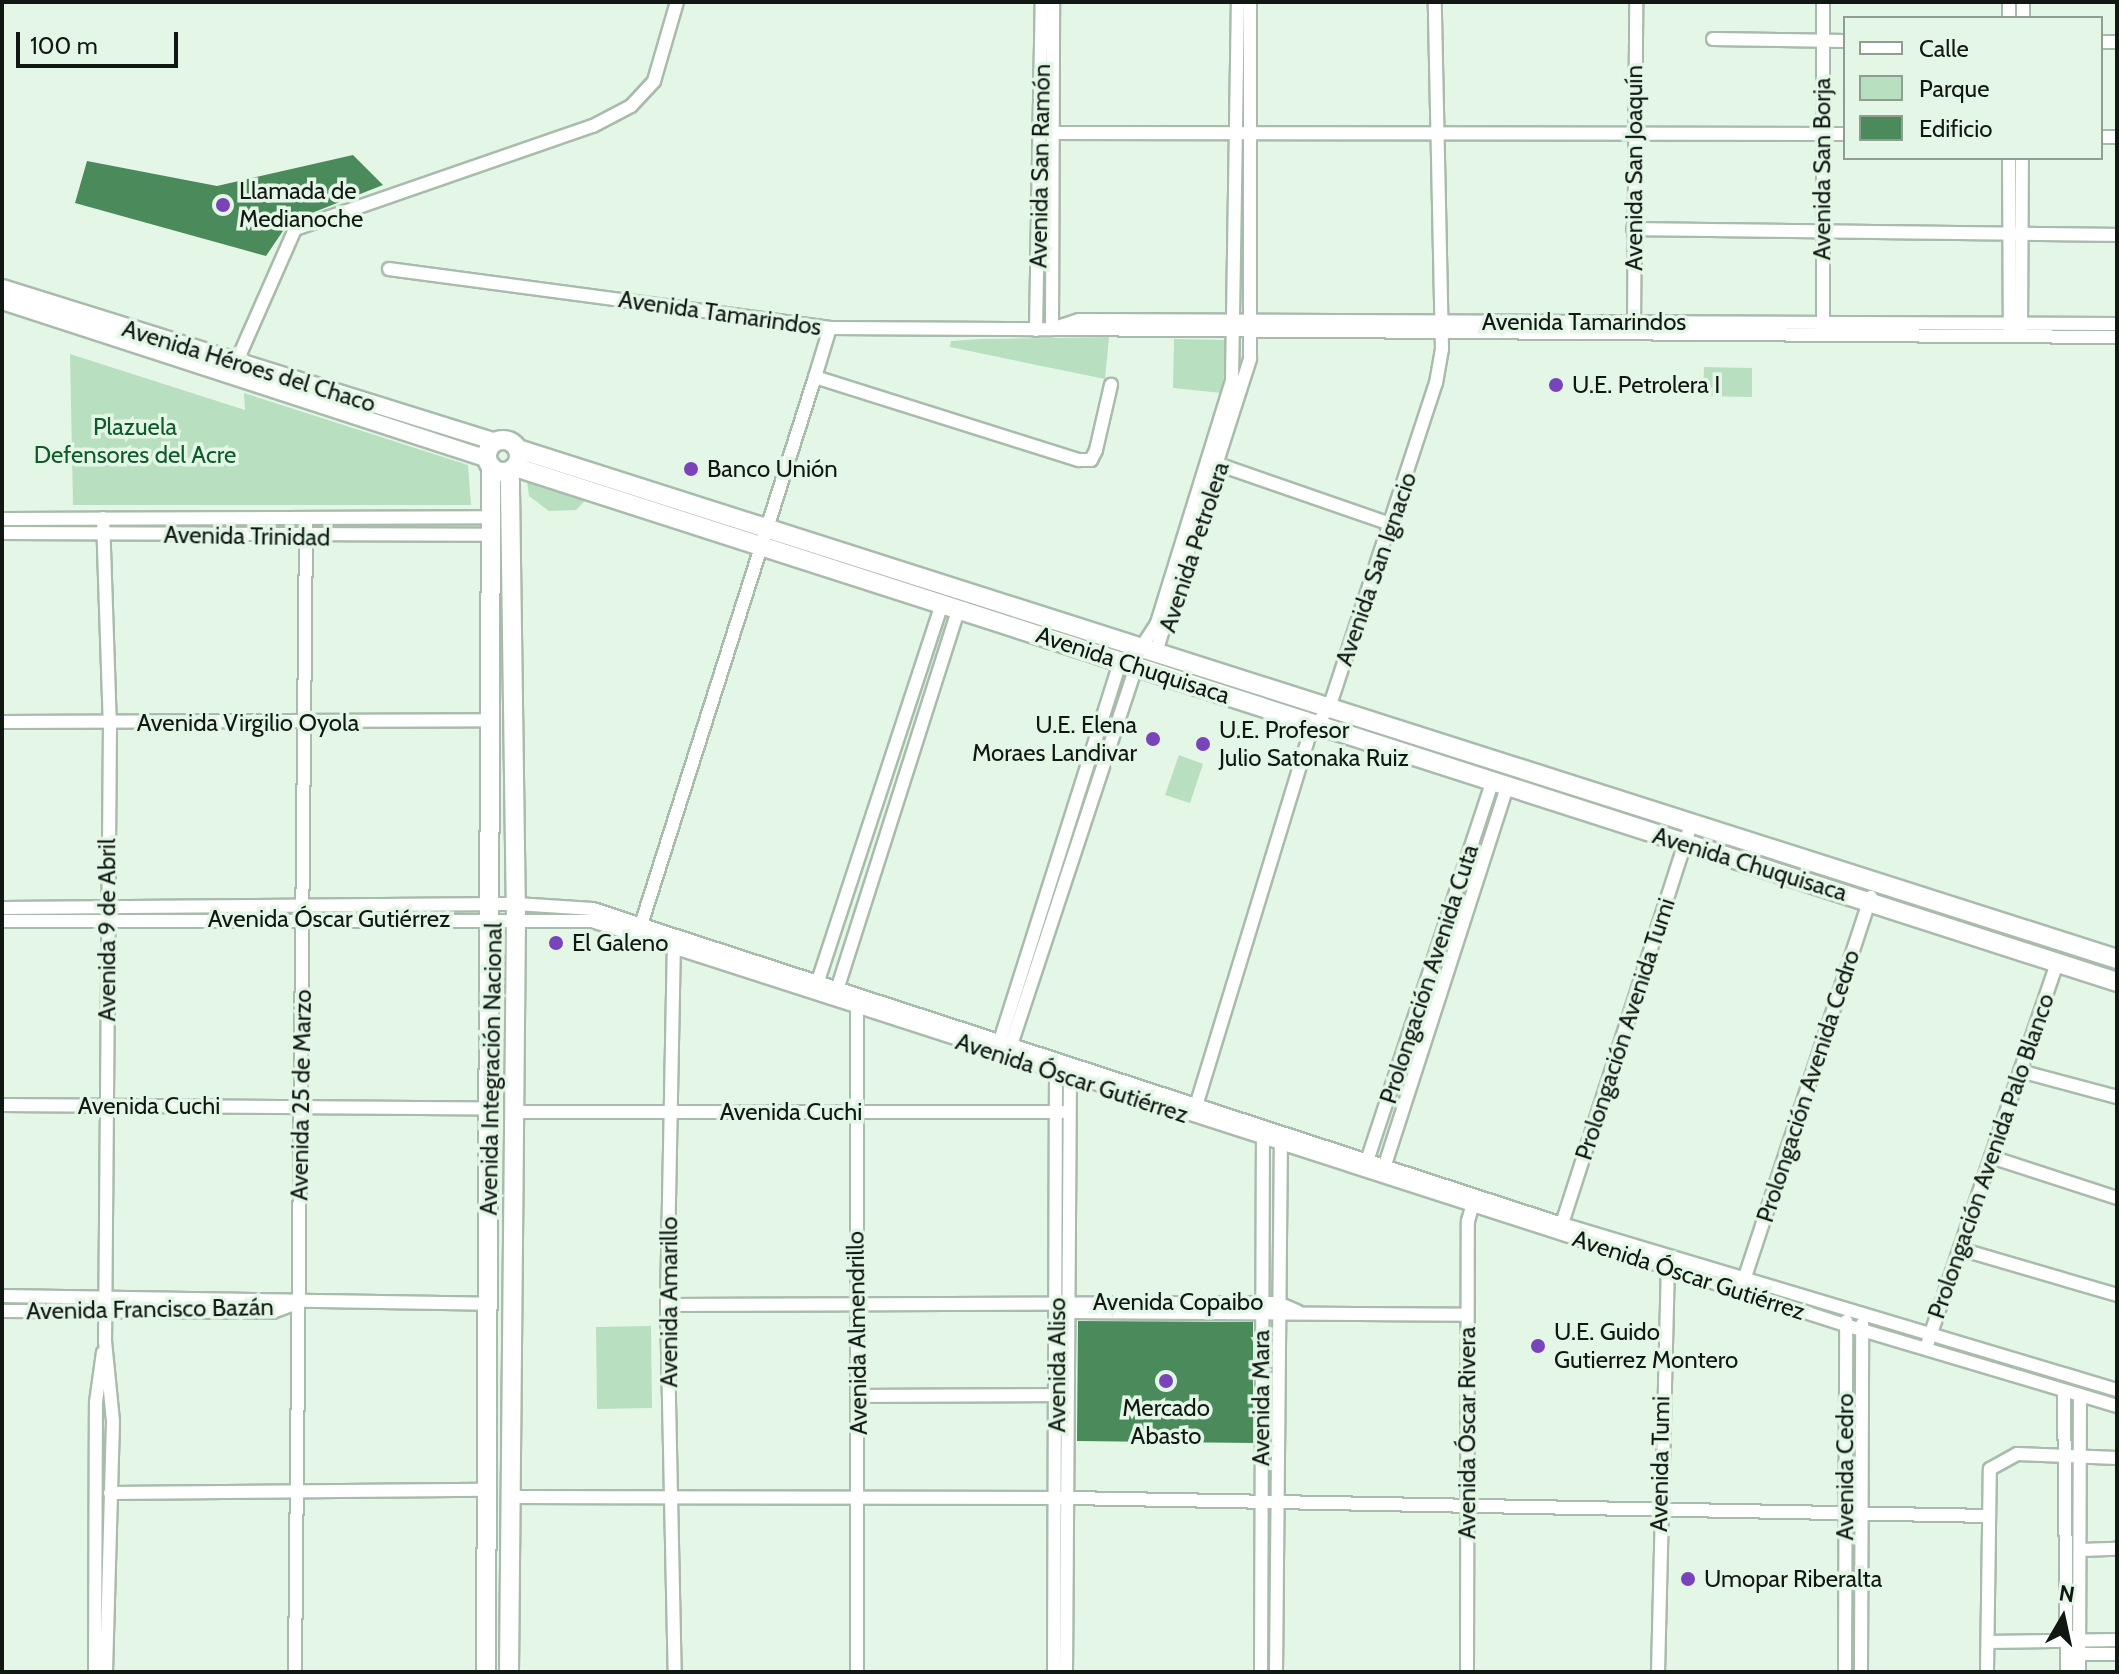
<!DOCTYPE html>
<html>
<head>
<meta charset="utf-8">
<style>
	body { margin:0 }
	#map { position:relative; width:2119px; height:1674px; overflow:hidden; background:#e4f7e7; font-family:Cabin,sans-serif }
	div>[style] { position:absolute }
	[style*='--x'] { left:calc(var(--x)*1px); top:calc(var(--y)*1px); width:calc(var(--w)*1px); rotate:calc(var(--a)*1deg) }
	.green>* { inset:0; background:#b8dfbf }
	.building>* { inset:0; background:#4a8a5b }
	.roads { filter:drop-shadow(2px 0 #a9bbac) drop-shadow(-2px 0 #a9bbac) drop-shadow(0 2px #a9bbac) drop-shadow(0 -2px #a9bbac) }
	.street>* { height:12px; margin:-6px; padding:0 6px; transform-origin:6px; border-radius:6px; background:#fff }
	.secondary>* { height:16px; margin:-8px; padding:0 8px; transform-origin:8px; border-radius:8px; background:#fff }
	.primary>* { height:18px; margin:-9px; padding:0 9px; transform-origin:9px; border-radius:9px; background:#fff }
	.primary>.ring { margin:-9px; padding:0; box-sizing:content-box; background:none; border:18px solid #fff; border-radius:50% }
	.dots>* { width:22px; height:22px; translate:-50% -50%; box-sizing:border-box; border:4px solid #e4f7e7; border-radius:50% }
	span { translate:-50% -50%; white-space:nowrap; text-align:center; line-height:1.15; -webkit-text-stroke:7px #e4f7e7; paint-order:stroke }
	.street-label { font-size:24px; color:#111813 }
	.poi-label { font-size:24px; color:#111813 }
	.left { translate:0 -50%; text-align:left }
	.right { translate:-100% -50%; text-align:right }
	.park-label { font-size:24px; color:#105b2c }
	.frame { position:absolute; inset:0; border:4px solid #111813; pointer-events:none }
	.legend { position:absolute; left:1843px; top:16px; width:260px; height:144px; box-sizing:border-box; background:#e4f7e7; border:2px solid #909e92; margin:0; padding:10px 14px; list-style:none; font-size:24px; color:#111813 }
	.legend li { display:flex; align-items:center; gap:16px; height:40px }
	.legend b { width:40px; border:2px solid #909e92 }
	.north { position:absolute; left:2023px; top:1578px; width:80px; height:80px; -webkit-text-stroke:6px #e4f7e7; paint-order:stroke; rotate:9deg; font-size:22px; font-weight:700; line-height:32px; text-align:center; color:#111813 }
	.north::after { content:''; display:block; margin:auto; width:28px; height:36px; background:#111813; clip-path:polygon(50% 0,100% 100%,50% 72%,0 100%) }
	.scale { position:absolute; left:16px; top:32px; width:162px; height:36px; box-sizing:border-box; border:4px solid #111813; border-top:0; padding-left:10px; font-size:24px; line-height:28px; white-space:nowrap; color:#111813; -webkit-text-stroke:6px #e4f7e7; paint-order:stroke }
</style>
</head>
<body>
<div id="map">
	<div class="green">
		<div style="clip-path:polygon(1109px 337px,1105px 379px,950px 347px,951px 341px,981px 339px)"></div>
		<div style="clip-path:polygon(1174px 339px,1228px 340px,1222px 393px,1173px 388px)"></div>
		<div style="clip-path:polygon(70px 354px,245px 410px,244px 393px,468px 465px,471px 505px,73px 505px)"></div>
		<div style="clip-path:polygon(1704px 367px,1752px 368px,1752px 397px,1703px 396px)"></div>
		<div style="clip-path:polygon(533px 480px,588px 498px,576px 510px,549px 511px,529px 496px,527px 481px)"></div>
		<div style="clip-path:polygon(1179px 755px,1203px 764px,1190px 803px,1165px 795px)"></div>
		<div style="clip-path:polygon(651px 1326px,652px 1408px,597px 1409px,596px 1327px)"></div>
	</div>
	<div class="building">
		<div style="clip-path:polygon(353px 155px,383px 185px,289px 222px,266px 256px,75px 203px,87px 161px,217px 186px)"></div>
		<div style="clip-path:polygon(1078px 1321px,1253px 1322px,1253px 1443px,1077px 1441px)"></div>
	</div>
	<div class="roads">
		<div class="street">
			<div style="--x:2009;--y:18;--w:16;--a:-90"></div>
			<div style="--x:2023;--y:18;--w:16;--a:-90"></div>
			<div style="--x:1713;--y:39;--w:132;--a:0.9"></div>
			<div style="--x:2101;--y:42;--w:16;--a:0"></div>
			<div style="--x:1041;--y:133;--w:804;--a:0.07"></div>
			<div style="--x:2101;--y:137;--w:16;--a:0"></div>
			<div style="--x:2009;--y:158;--w:173;--a:89.7"></div>
			<div style="--x:1633;--y:229;--w:484;--a:0.7"></div>
			<div style="--x:389;--y:269;--w:445;--a:7.6"></div>
			<div style="--x:830;--y:328;--w:222;--a:0.3"></div>
			<div style="--x:1052;--y:329;--w:327;--a:-89.8"></div>
			<div style="--x:2117;--y:324;--w:1038;--a:-179.78"></div>
			<div style="--x:1079;--y:320;--w:28;--a:162"></div>
			<div style="--x:1052;--y:329;--w:1065;--a:0.43"></div>
			<div style="--x:1634;--y:327;--w:325;--a:-89.6"></div>
			<div style="--x:1823;--y:328;--w:326;--a:-90"></div>
			<div style="--x:1036;--y:330;--w:328;--a:-89"></div>
			<div style="--x:2021;--y:330;--w:172;--a:-89.7"></div>
			<div style="--x:236;--y:363;--w:146;--a:-66.2"></div>
			<div style="--x:295;--y:229;--w:315;--a:-19.1"></div>
			<div style="--x:593;--y:126;--w:43;--a:-27.8"></div>
			<div style="--x:631;--y:106;--w:34;--a:-47"></div>
			<div style="--x:654;--y:81;--w:82;--a:-73.8"></div>
			<div style="--x:815;--y:377;--w:51;--a:-73"></div>
			<div style="--x:1220;--y:465;--w:183;--a:19.1"></div>
			<div style="--x:103;--y:518;--w:206;--a:88.1"></div>
			<div style="--x:110;--y:724;--w:617;--a:90.46"></div>
			<div style="--x:105;--y:1341;--w:80;--a:84.3"></div>
			<div style="--x:113;--y:1421;--w:251;--a:91.6"></div>
			<div style="--x:2;--y:519;--w:490;--a:-0.2"></div>
			<div style="--x:2;--y:533;--w:490;--a:0.2"></div>
			<div style="--x:1155;--y:655;--w:311;--a:-72.2"></div>
			<div style="--x:1250;--y:359;--w:357;--a:-90"></div>
			<div style="--x:2;--y:722;--w:491;--a:-0.2"></div>
			<div style="--x:2;--y:908;--w:514;--a:-0.45"></div>
			<div style="--x:516;--y:904;--w:77;--a:3.7"></div>
			<div style="--x:593;--y:909;--w:1019;--a:18.01"></div>
			<div style="--x:1562;--y:1224;--w:579;--a:16.65"></div>
			<div style="--x:2;--y:921;--w:590;--a:0"></div>
			<div style="--x:592;--y:921;--w:1317;--a:17.87"></div>
			<div style="--x:1845;--y:1325;--w:284;--a:16.6"></div>
			<div style="--x:640;--y:928;--w:578;--a:-72.38"></div>
			<div style="--x:815;--y:377;--w:277;--a:17.5"></div>
			<div style="--x:1079;--y:460;--w:12;--a:0"></div>
			<div style="--x:1091;--y:460;--w:11;--a:-63"></div>
			<div style="--x:1096;--y:450;--w:67;--a:-77"></div>
			<div style="--x:674;--y:940;--w:365;--a:91.1"></div>
			<div style="--x:667;--y:1305;--w:367;--a:88.8"></div>
			<div style="--x:816;--y:987;--w:404;--a:-71.8"></div>
			<div style="--x:836;--y:993;--w:404;--a:-72.3"></div>
			<div style="--x:998;--y:1047;--w:404;--a:-72.4"></div>
			<div style="--x:1120;--y:662;--w:25;--a:-34"></div>
			<div style="--x:1141;--y:648;--w:30;--a:-57"></div>
			<div style="--x:1157;--y:623;--w:254;--a:-72.8"></div>
			<div style="--x:1232;--y:380;--w:378;--a:-89.1"></div>
			<div style="--x:1009;--y:1051;--w:410;--a:-71.7"></div>
			<div style="--x:2020;--y:1071;--w:100;--a:15"></div>
			<div style="--x:2;--y:1105;--w:487;--a:0.4"></div>
			<div style="--x:1196;--y:1106;--w:390;--a:-73"></div>
			<div style="--x:1310;--y:733;--w:31;--a:-53"></div>
			<div style="--x:1329;--y:708;--w:342;--a:-71.8"></div>
			<div style="--x:1436;--y:383;--w:35;--a:-80"></div>
			<div style="--x:1442;--y:349;--w:347;--a:-91.2"></div>
			<div style="--x:513;--y:1112;--w:549;--a:0"></div>
			<div style="--x:1991;--y:1157;--w:133;--a:18"></div>
			<div style="--x:1366;--y:1164;--w:404;--a:-71.7"></div>
			<div style="--x:1383;--y:1171;--w:406;--a:-72.1"></div>
			<div style="--x:1560;--y:1230;--w:427;--a:-72.1"></div>
			<div style="--x:1960;--y:1249;--w:164;--a:16.3"></div>
			<div style="--x:1742;--y:1286;--w:410;--a:-71.7"></div>
			<div style="--x:2;--y:1296;--w:488;--a:0.9"></div>
			<div style="--x:667;--y:1305;--w:611;--a:-0.19"></div>
			<div style="--x:1278;--y:1303;--w:21;--a:23"></div>
			<div style="--x:2;--y:1311;--w:271;--a:0.2"></div>
			<div style="--x:273;--y:1312;--w:22;--a:-21"></div>
			<div style="--x:1066;--y:1312;--w:401;--a:0.4"></div>
			<div style="--x:1928;--y:1342;--w:401;--a:-71.2"></div>
			<div style="--x:2064;--y:1391;--w:281;--a:89.4"></div>
			<div style="--x:858;--y:1396;--w:205;--a:-0.3"></div>
			<div style="--x:110;--y:1493;--w:375;--a:-0.5"></div>
			<div style="--x:510;--y:1497;--w:559;--a:0.1"></div>
			<div style="--x:1069;--y:1498;--w:918;--a:1.12"></div>
			<div style="--x:2080;--y:1550;--w:37;--a:-2"></div>
			<div style="--x:1988;--y:1642;--w:129;--a:-0.9"></div>
			<div style="--x:2074;--y:1654;--w:43;--a:0"></div>
			<div style="--x:95;--y:1672;--w:270;--a:-89.8"></div>
			<div style="--x:96;--y:1402;--w:50;--a:-82"></div>
			<div style="--x:295;--y:1672;--w:1154;--a:-89.45"></div>
			<div style="--x:857;--y:1672;--w:671;--a:-90"></div>
			<div style="--x:1054;--y:1672;--w:604;--a:-89.81"></div>
			<div style="--x:1066;--y:1672;--w:601;--a:-89.62"></div>
			<div style="--x:1261;--y:1672;--w:541;--a:-89.79"></div>
			<div style="--x:1276;--y:1672;--w:536;--a:-89.47"></div>
			<div style="--x:1467;--y:1672;--w:451;--a:-89.9"></div>
			<div style="--x:1468;--y:1221;--w:25;--a:-74"></div>
			<div style="--x:1658;--y:1672;--w:412;--a:-88.6"></div>
			<div style="--x:1845;--y:1672;--w:351;--a:-89.8"></div>
			<div style="--x:1861;--y:1672;--w:348;--a:-89.8"></div>
			<div style="--x:1987;--y:1672;--w:203;--a:-89.2"></div>
			<div style="--x:1990;--y:1469;--w:31;--a:-29"></div>
			<div style="--x:2017;--y:1454;--w:100;--a:2.3"></div>
			<div style="--x:2079;--y:1672;--w:277;--a:-89.8"></div>
		</div>
		<div class="secondary">
			<div style="--x:2;--y:288;--w:517;--a:17.31"></div>
			<div style="--x:2;--y:301;--w:511;--a:18.01"></div>
		</div>
		<div class="primary">
			<div class="ring" style="left:487px;top:440px;width:14px;height:14px"></div>
			<div style="--x:518;--y:449;--w:1678;--a:17.69"></div>
			<div style="--x:515;--y:467;--w:1683;--a:17.82"></div>
			<div style="--x:486;--y:1672;--w:1206;--a:-89.76"></div>
			<div style="--x:509;--y:1672;--w:753;--a:-89.47"></div>
			<div style="--x:516;--y:919;--w:448;--a:-90.8"></div>
		</div>
	</div>
	<div class="dots">
		<div style="left:223px;top:205px;background:#7943ba"></div>
		<div style="left:1556px;top:385px;background:#7943ba"></div>
		<div style="left:691px;top:469px;background:#7943ba"></div>
		<div style="left:1153px;top:739px;background:#7943ba"></div>
		<div style="left:1203px;top:744px;background:#7943ba"></div>
		<div style="left:556px;top:943px;background:#7943ba"></div>
		<div style="left:1538px;top:1346px;background:#7943ba"></div>
		<div style="left:1166px;top:1381px;background:#7943ba"></div>
		<div style="left:1688px;top:1579px;background:#7943ba"></div>
	</div>
	<div class="street-label">
		<span style="left:1040px;top:166px;rotate:-89deg">Avenida San Ramón</span>
		<span style="left:1634px;top:168px;rotate:-90deg">Avenida San Joaquín</span>
		<span style="left:1822px;top:169px;rotate:-90deg">Avenida San Borja</span>
		<span style="left:720px;top:313px;rotate:8deg">Avenida Tamarindos</span>
		<span style="left:1584px;top:322px">Avenida Tamarindos</span>
		<span style="left:249px;top:366px;rotate:17deg">Avenida Héroes del Chaco</span>
		<span style="left:247px;top:536px;rotate:1deg">Avenida Trinidad</span>
		<span style="left:1194px;top:547px;rotate:-72deg">Avenida Petrolera</span>
		<span style="left:1376px;top:569px;rotate:-71deg">Avenida San Ignacio</span>
		<span style="left:1133px;top:665px;rotate:18deg">Avenida Chuquisaca</span>
		<span style="left:248px;top:723px">Avenida Virgilio Oyola</span>
		<span style="left:1750px;top:864px;rotate:17deg">Avenida Chuquisaca</span>
		<span style="left:329px;top:919px">Avenida Óscar Gutiérrez</span>
		<span style="left:107px;top:930px;rotate:-90deg">Avenida 9 de Abril</span>
		<span style="left:1429px;top:974px;rotate:-72deg">Prolongación Avenida Cuta</span>
		<span style="left:1625px;top:1029px;rotate:-72deg">Prolongación Avenida Tumi</span>
		<span style="left:491px;top:1069px;rotate:-89deg">Avenida Integración Nacional</span>
		<span style="left:1072px;top:1078px;rotate:18deg">Avenida Óscar Gutiérrez</span>
		<span style="left:1808px;top:1086px;rotate:-72deg">Prolongación Avenida Cedro</span>
		<span style="left:301px;top:1095px;rotate:-89deg">Avenida 25 de Marzo</span>
		<span style="left:149px;top:1106px">Avenida Cuchi</span>
		<span style="left:791px;top:1112px">Avenida Cuchi</span>
		<span style="left:1991px;top:1156px;rotate:-71deg">Prolongación Avenida Palo Blanco</span>
		<span style="left:1689px;top:1275px;rotate:18deg">Avenida Óscar Gutiérrez</span>
		<span style="left:669px;top:1302px;rotate:-90deg">Avenida Amarillo</span>
		<span style="left:1178px;top:1302px">Avenida Copaibo</span>
		<span style="left:150px;top:1309px;rotate:-1deg">Avenida Francisco Bazán</span>
		<span style="left:857px;top:1333px;rotate:-91deg">Avenida Almendrillo</span>
		<span style="left:1057px;top:1365px;rotate:-90deg">Avenida Aliso</span>
		<span style="left:1261px;top:1398px;rotate:-90deg">Avenida Mara</span>
		<span style="left:1467px;top:1433px;rotate:-90deg">Avenida Óscar Rivera</span>
		<span style="left:1660px;top:1464px;rotate:-89deg">Avenida Tumi</span>
		<span style="left:1845px;top:1467px;rotate:-90deg">Avenida Cedro</span>
	</div>
	<div class="poi-label">
		<span class="left" style="left:239px;top:205px">Llamada de<br>Medianoche</span>
		<span class="left" style="left:1572px;top:385px">U.E. Petrolera I</span>
		<span class="left" style="left:707px;top:469px">Banco Unión</span>
		<span class="right" style="left:1137px;top:739px">U.E. Elena<br>Moraes Landivar</span>
		<span class="left" style="left:1219px;top:744px">U.E. Profesor<br>Julio Satonaka Ruiz</span>
		<span class="left" style="left:572px;top:943px">El Galeno</span>
		<span class="left" style="left:1554px;top:1346px">U.E. Guido<br>Gutierrez Montero</span>
		<span style="left:1166px;top:1422px">Mercado<br>Abasto</span>
		<span class="left" style="left:1704px;top:1579px">Umopar Riberalta</span>
	</div>
	<div class="park-label">
		<span style="left:135px;top:441px">Plazuela<br>Defensores del Acre</span>
	</div>
	<div class="frame"></div>
	<ul class="legend">
	<li><b style="height:10px;background:#fff"></b>Calle</li>
	<li><b style="height:22px;background:#b8dfbf"></b>Parque</li>
	<li><b style="height:22px;background:#4a8a5b"></b>Edificio</li>
	</ul>
	<div class="north">N</div>
	<div class="scale">100 m</div>
</div>
</body>
</html>
